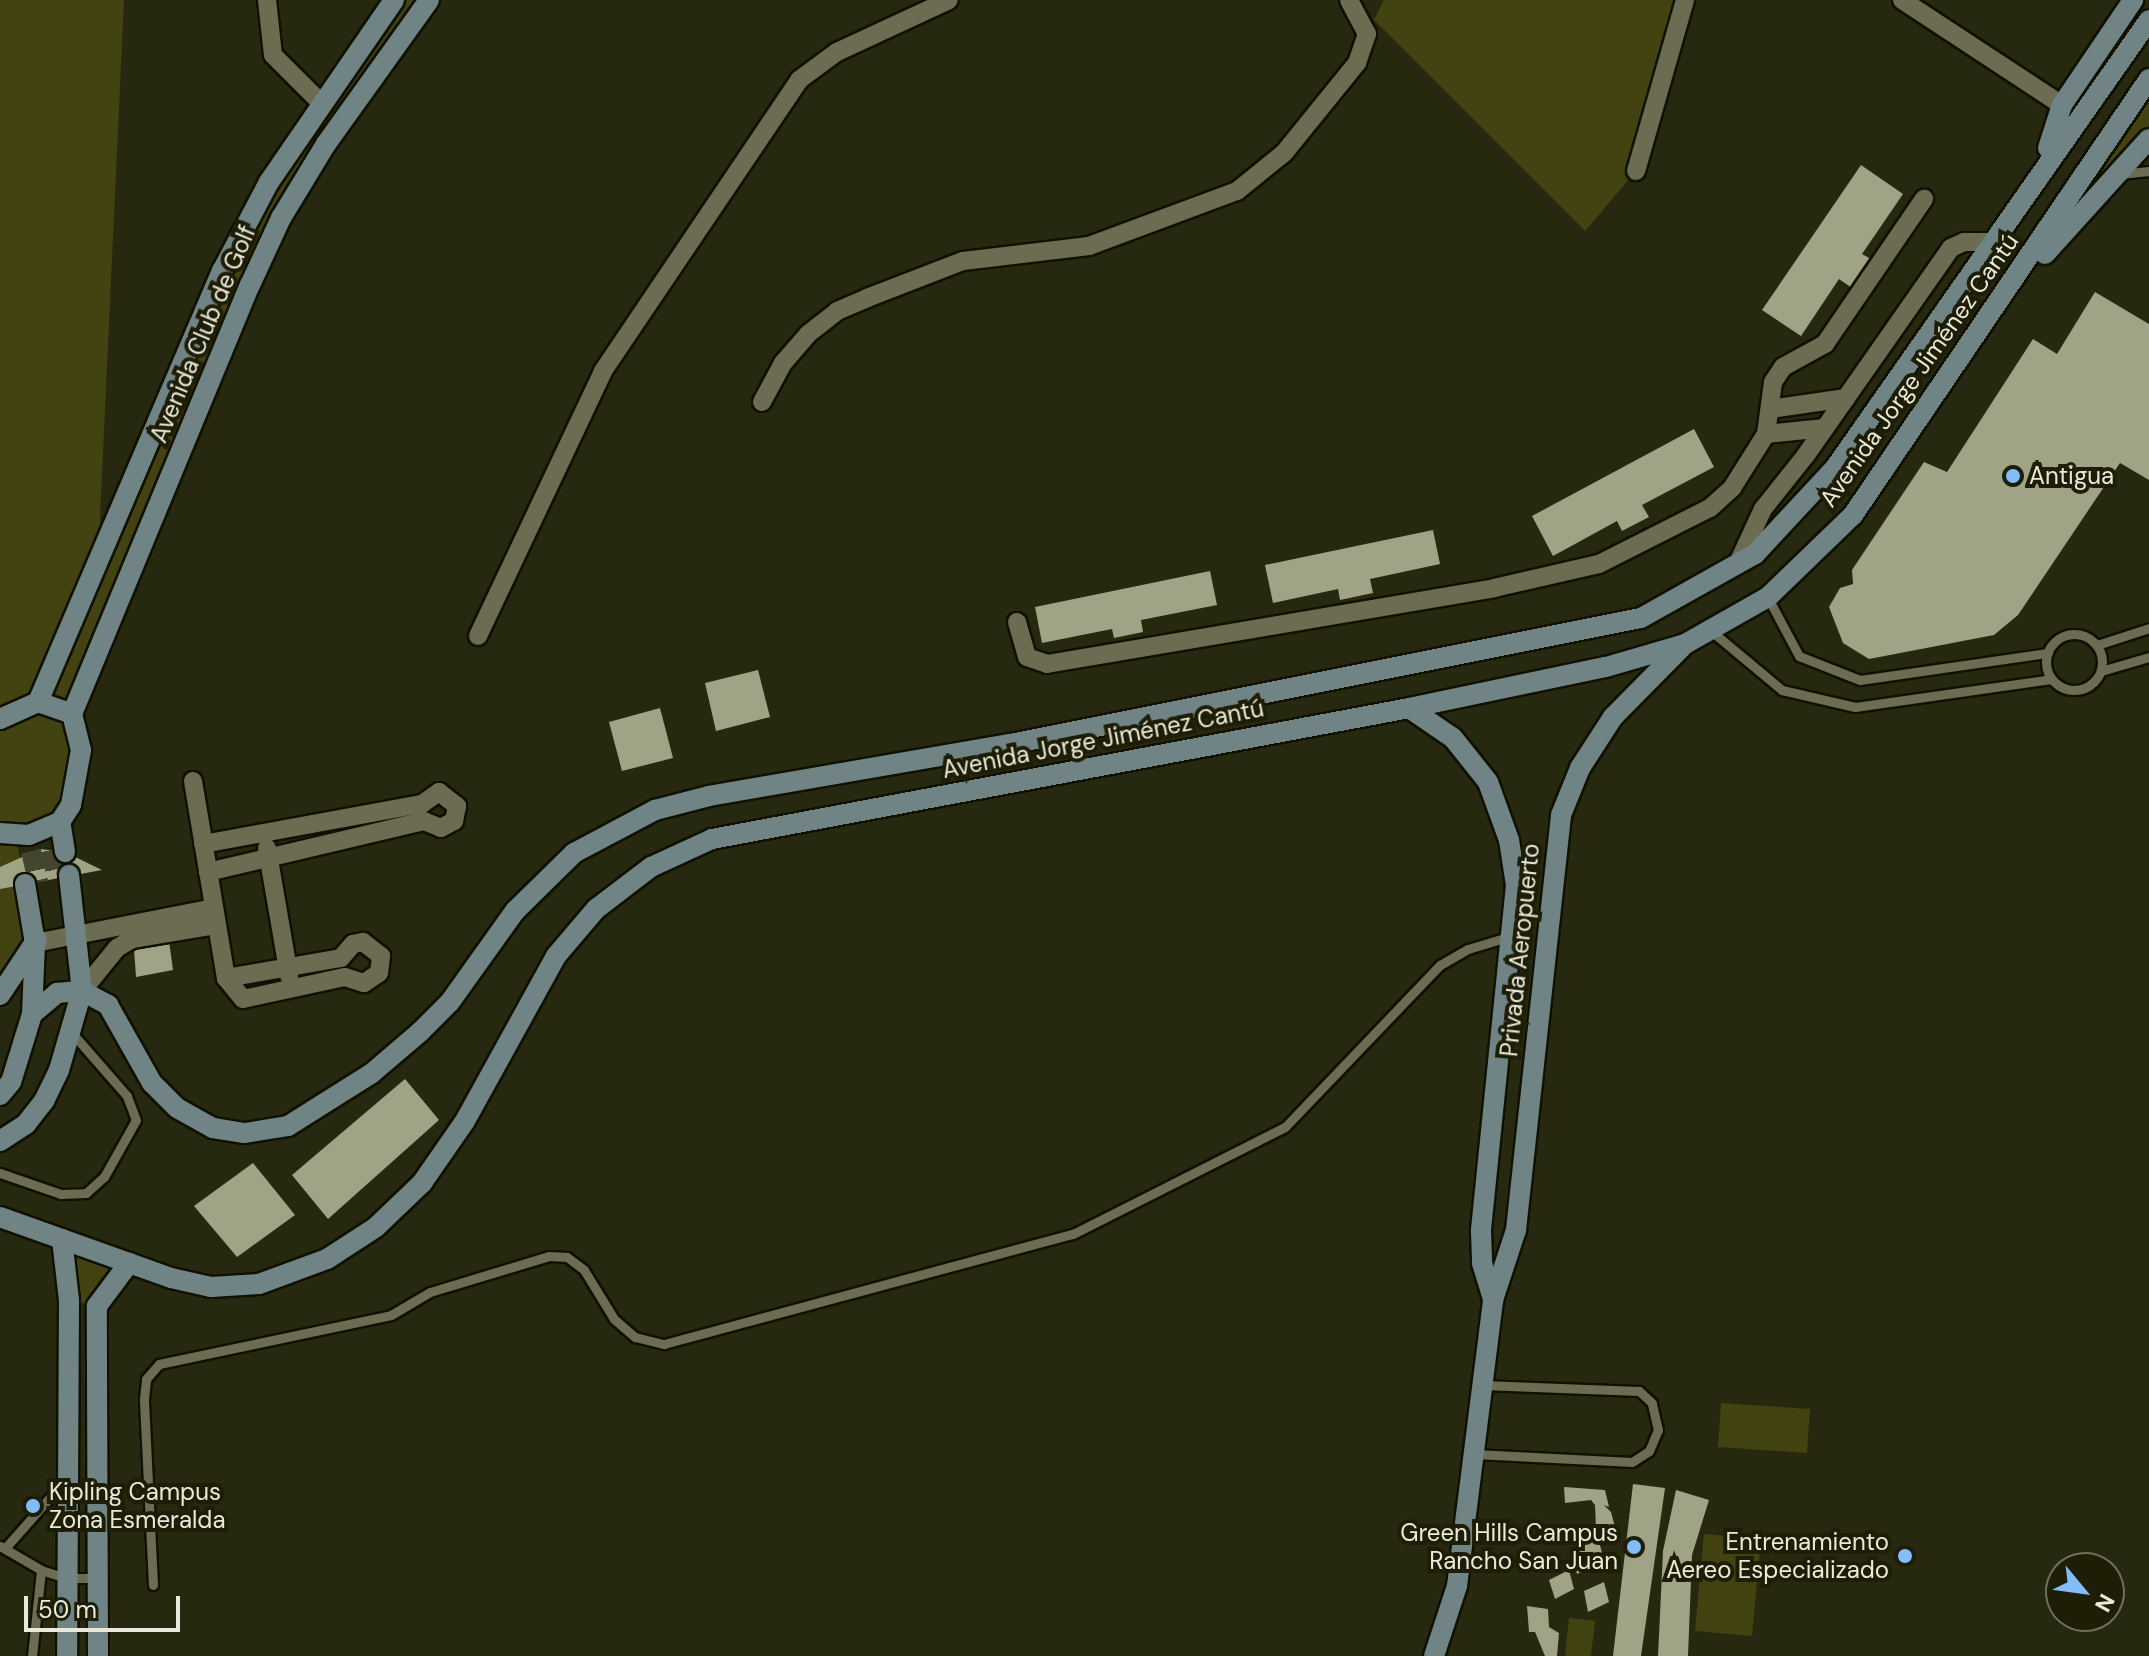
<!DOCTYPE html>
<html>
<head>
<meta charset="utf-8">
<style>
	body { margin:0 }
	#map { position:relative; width:2149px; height:1656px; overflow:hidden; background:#272810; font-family:"DM Sans",sans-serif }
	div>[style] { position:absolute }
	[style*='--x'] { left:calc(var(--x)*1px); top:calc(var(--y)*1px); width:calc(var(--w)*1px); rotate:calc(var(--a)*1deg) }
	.green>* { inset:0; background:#424311 }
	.building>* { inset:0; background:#a1a387 }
	.secondary-tunnel>* { height:20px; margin-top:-10px; transform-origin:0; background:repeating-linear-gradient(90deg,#44452e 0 20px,transparent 0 30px) }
	.roads { filter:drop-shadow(2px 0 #101100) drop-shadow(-2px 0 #101100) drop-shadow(0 2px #101100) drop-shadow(0 -2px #101100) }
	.lane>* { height:9px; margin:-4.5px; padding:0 4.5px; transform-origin:4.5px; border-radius:4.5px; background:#6b6c52 }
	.lane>.ring { margin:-4.5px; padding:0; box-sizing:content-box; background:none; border:9px solid #6b6c52; border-radius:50% }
	.street>* { height:18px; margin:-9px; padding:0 9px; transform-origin:9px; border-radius:9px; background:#6b6c52 }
	.secondary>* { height:20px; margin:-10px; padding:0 10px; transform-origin:10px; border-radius:10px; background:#708486 }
	.dots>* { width:22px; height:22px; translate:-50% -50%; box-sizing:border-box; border:4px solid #1e1e07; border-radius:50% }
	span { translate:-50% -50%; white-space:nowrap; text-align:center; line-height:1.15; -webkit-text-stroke:8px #1e1e07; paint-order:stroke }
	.street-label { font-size:24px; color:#e9eadb }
	.poi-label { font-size:24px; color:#e9eadb }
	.left { translate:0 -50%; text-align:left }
	.right { translate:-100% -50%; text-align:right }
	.north { position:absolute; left:2045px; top:1552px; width:80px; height:80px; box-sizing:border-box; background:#1e1e07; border:2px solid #6f705c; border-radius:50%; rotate:119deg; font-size:22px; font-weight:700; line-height:32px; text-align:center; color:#e9eadb }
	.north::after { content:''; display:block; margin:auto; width:28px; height:36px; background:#82bcfa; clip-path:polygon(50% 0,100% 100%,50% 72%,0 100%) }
	.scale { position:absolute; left:24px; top:1596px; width:156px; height:36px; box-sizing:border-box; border:4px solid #e9eadb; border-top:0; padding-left:10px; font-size:24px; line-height:28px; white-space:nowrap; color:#e9eadb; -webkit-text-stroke:6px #1e1e07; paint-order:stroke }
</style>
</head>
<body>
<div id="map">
	<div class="green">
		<div style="clip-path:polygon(0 0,124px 0,98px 560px,222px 271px,394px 0,429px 0,281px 218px,72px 714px,71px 805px,16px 837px,35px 943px,0 998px)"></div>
		<div style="clip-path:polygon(1384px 0,1685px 0,1636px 171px,1585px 231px,1374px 20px)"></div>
		<div style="clip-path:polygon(2149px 79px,2149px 139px,1994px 311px)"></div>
		<div style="clip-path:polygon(62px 1239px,129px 1263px,97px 1306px,69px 1300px)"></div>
		<div style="clip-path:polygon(1721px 1403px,1810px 1409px,1807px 1453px,1718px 1447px)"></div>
		<div style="clip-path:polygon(1704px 1534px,1761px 1539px,1752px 1636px,1695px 1631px)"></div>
		<div style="clip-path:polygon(1569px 1618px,1595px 1621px,1591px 1656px,1565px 1656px)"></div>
	</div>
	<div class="building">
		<div style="clip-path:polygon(1861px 165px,1903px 194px,1862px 254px,1871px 259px,1852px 288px,1839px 279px,1801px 336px,1762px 310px)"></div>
		<div style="clip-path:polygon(2095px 292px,2149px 324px,2149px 480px,2120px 463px,2018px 615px,1994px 635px,1869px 659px,1843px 643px,1829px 607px,1840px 588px,1853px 584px,1852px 570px,1924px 462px,1947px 472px,2033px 339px,2057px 354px)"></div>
		<div style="clip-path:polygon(1694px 429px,1714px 467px,1642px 505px,1649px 517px,1622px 531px,1617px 521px,1553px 556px,1532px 516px)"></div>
		<div style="clip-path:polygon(1433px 530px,1440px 564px,1370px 579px,1373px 593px,1340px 600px,1338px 589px,1273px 603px,1265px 565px)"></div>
		<div style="clip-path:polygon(1210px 571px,1217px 605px,1141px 620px,1143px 632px,1114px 638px,1112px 629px,1042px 643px,1035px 607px)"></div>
		<div style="clip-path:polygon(758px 670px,770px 717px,716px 731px,705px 683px)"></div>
		<div style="clip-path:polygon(660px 708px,673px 758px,622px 771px,609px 722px)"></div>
		<div style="clip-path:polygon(40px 849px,65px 852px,102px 870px,0 889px,0 867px)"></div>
		<div style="clip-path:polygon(169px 941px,173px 970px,136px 977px,134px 949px)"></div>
		<div style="clip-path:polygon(405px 1079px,439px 1120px,328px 1219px,292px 1175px)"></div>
		<div style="clip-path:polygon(253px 1163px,295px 1215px,237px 1257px,194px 1206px)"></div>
		<div style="clip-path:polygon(1633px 1484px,1665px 1488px,1641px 1656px,1613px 1656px)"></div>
		<div style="clip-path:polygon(1564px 1487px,1605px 1490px,1609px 1507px,1604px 1505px,1611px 1512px,1615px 1527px,1596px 1529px,1595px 1505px,1591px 1500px,1565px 1503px)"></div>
		<div style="clip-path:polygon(1676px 1490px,1709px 1500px,1692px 1555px,1688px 1656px,1658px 1656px,1663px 1551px)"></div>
		<div style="clip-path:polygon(1598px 1537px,1604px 1561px,1577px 1574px,1570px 1549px)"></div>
		<div style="clip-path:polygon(1569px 1570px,1574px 1589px,1555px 1599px,1549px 1580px)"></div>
		<div style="clip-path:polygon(1604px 1582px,1609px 1602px,1588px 1612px,1584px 1591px)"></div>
		<div style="clip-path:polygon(1527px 1606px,1548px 1609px,1549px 1627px,1559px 1633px,1557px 1656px,1545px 1656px,1535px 1632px,1529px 1632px)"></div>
	</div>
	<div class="secondary-tunnel">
		<div style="--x:51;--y:850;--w:29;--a:78"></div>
		<div style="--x:31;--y:851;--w:32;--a:77"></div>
	</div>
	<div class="roads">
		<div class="lane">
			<div style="--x:2120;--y:174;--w:29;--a:-6"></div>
			<div style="--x:1768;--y:598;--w:66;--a:61.9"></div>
			<div style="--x:1799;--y:656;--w:66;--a:21.5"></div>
			<div style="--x:1860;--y:680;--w:190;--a:-8.2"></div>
			<div style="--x:1710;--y:630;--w:94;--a:39.8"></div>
			<div style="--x:1782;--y:690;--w:75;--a:13.1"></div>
			<div style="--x:1855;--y:707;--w:198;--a:-8.1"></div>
			<div class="ring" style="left:2046px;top:634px;width:47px;height:47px"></div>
			<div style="--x:2097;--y:645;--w:55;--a:-18.1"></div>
			<div style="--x:2101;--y:671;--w:50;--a:-16.3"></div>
			<div style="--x:0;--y:1173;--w:65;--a:19"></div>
			<div style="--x:61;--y:1194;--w:25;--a:-2"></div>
			<div style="--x:86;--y:1193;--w:24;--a:-42"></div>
			<div style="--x:104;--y:1177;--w:65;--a:-60.7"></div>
			<div style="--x:136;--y:1120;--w:26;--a:-111"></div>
			<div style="--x:127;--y:1096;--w:84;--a:-131.1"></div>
			<div style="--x:1475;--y:1454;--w:157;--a:2.9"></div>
			<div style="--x:1632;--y:1462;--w:20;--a:-33"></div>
			<div style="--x:1649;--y:1451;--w:23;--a:-67"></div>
			<div style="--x:1658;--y:1430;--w:28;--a:-103"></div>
			<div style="--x:1652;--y:1403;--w:18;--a:-137"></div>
			<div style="--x:1639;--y:1391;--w:157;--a:-177.8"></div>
			<div style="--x:0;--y:1546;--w:48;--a:30.3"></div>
			<div style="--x:41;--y:1570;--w:26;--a:18"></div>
			<div style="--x:66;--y:1578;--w:32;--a:0"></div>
			<div style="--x:7;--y:1546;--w:89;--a:-48.6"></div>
			<div style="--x:153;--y:1585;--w:186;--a:-92.8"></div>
			<div style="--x:144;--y:1399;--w:20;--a:-84"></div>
			<div style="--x:146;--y:1379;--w:20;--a:-49"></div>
			<div style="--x:159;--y:1364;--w:237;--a:-11.9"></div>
			<div style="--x:391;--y:1315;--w:45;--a:-30.5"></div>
			<div style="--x:430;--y:1292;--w:124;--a:-16.8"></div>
			<div style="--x:549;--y:1256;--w:18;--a:3"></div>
			<div style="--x:567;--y:1257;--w:21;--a:37"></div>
			<div style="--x:584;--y:1270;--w:57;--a:58.5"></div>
			<div style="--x:614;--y:1319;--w:28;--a:41"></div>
			<div style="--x:635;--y:1337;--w:30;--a:14"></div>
			<div style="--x:664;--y:1344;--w:424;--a:-15.1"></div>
			<div style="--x:1073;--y:1234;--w:237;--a:-26.8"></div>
			<div style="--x:1285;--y:1127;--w:224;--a:-46.3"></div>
			<div style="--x:1440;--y:965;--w:32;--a:-30"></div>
			<div style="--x:1468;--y:949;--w:45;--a:-16.8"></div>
			<div style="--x:32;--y:1656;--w:86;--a:-84"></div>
		</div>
		<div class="street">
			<div style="--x:267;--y:0;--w:55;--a:83.8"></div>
			<div style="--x:273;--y:55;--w:66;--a:45"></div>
			<div style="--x:1902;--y:0;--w:191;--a:33.3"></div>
			<div style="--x:1636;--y:171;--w:178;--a:-74"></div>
			<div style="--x:762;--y:402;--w:44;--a:-61.7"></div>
			<div style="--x:783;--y:363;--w:38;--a:-49"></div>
			<div style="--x:808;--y:334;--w:37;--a:-38"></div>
			<div style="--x:837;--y:311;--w:33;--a:-23"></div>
			<div style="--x:867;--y:298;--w:103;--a:-21.1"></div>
			<div style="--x:963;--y:261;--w:127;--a:-6.8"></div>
			<div style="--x:1089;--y:246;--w:158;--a:-20.4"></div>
			<div style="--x:1237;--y:191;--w:60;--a:-39"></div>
			<div style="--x:1284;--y:153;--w:116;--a:-51"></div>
			<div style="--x:1357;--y:63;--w:31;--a:-71"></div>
			<div style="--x:1367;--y:34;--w:38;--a:-118"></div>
			<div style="--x:1770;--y:409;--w:77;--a:-8.2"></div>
			<div style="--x:1766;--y:434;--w:59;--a:-5.8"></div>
			<div style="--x:1738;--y:563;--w:60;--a:-65.2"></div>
			<div style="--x:1763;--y:509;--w:69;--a:-51.5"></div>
			<div style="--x:1806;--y:455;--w:253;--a:-55"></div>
			<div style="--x:1951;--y:248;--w:14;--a:-25"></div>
			<div style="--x:1964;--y:242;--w:26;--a:0"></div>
			<div style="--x:1017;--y:622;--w:36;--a:74"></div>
			<div style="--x:1027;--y:657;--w:21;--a:19"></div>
			<div style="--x:1047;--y:664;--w:453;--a:-9.6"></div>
			<div style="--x:1494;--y:588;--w:108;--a:-12.9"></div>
			<div style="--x:1599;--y:564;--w:124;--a:-26.8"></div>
			<div style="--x:1710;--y:508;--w:30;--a:-42"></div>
			<div style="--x:1732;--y:488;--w:64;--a:-57.8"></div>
			<div style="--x:1766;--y:434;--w:52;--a:-82.3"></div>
			<div style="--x:1773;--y:382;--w:18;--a:-56"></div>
			<div style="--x:1783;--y:367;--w:48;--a:-28.7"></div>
			<div style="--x:1825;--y:344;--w:176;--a:-55.7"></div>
			<div style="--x:478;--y:636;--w:293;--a:-64.7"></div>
			<div style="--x:603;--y:371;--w:351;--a:-56"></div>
			<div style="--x:799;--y:80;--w:47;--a:-36.4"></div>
			<div style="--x:837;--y:52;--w:123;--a:-24.9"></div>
			<div style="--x:193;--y:781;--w:200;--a:80.5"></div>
			<div style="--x:226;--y:978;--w:27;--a:51"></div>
			<div style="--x:243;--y:999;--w:104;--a:-12.2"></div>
			<div style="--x:345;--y:977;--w:20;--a:18"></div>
			<div style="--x:364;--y:983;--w:18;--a:-34"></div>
			<div style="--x:379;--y:973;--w:17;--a:-83"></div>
			<div style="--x:381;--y:956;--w:23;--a:-142"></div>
			<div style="--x:363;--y:942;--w:10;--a:169"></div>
			<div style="--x:353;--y:944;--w:18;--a:131"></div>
			<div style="--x:341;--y:958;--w:117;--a:170.1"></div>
			<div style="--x:203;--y:844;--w:223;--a:-10.4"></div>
			<div style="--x:422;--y:804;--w:21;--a:-35"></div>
			<div style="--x:439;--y:792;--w:23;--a:38"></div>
			<div style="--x:457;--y:806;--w:15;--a:101"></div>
			<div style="--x:454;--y:821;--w:15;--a:152"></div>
			<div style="--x:441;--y:828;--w:18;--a:-158"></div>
			<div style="--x:424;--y:821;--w:222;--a:166.7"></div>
			<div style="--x:267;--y:848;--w:130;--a:80.2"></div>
			<div style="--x:35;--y:943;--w:182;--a:-11.1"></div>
			<div style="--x:82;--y:991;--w:55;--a:-50.9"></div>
			<div style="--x:117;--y:948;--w:17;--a:-31"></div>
			<div style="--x:132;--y:939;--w:86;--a:-9.4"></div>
		</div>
		<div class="secondary">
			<div style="--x:2048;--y:148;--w:45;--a:-72"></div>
			<div style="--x:2062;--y:105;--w:127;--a:-55.9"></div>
			<div style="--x:2045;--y:254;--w:155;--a:-47.9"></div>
			<div style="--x:38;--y:702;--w:469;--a:-66.9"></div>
			<div style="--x:222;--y:271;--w:101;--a:-62.2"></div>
			<div style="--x:269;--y:182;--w:221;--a:-55.5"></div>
			<div style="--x:1409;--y:708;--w:53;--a:34.3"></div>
			<div style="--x:1453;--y:738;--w:56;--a:51.5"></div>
			<div style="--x:1488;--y:782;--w:62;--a:70.1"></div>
			<div style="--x:1509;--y:840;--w:46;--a:81.2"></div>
			<div style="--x:1516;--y:885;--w:348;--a:95.8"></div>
			<div style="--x:1481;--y:1231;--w:32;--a:88"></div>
			<div style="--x:1482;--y:1263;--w:39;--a:73"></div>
			<div style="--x:0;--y:719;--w:42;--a:-24.1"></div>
			<div style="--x:38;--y:702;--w:36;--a:19"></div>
			<div style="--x:0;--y:833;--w:29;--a:4"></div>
			<div style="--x:29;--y:835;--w:34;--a:-23"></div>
			<div style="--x:65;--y:852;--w:30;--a:-99"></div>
			<div style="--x:60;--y:822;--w:20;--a:-57"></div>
			<div style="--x:71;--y:805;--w:56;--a:-79.7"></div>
			<div style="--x:81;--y:750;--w:37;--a:-104"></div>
			<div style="--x:72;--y:714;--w:464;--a:-67.5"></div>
			<div style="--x:250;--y:285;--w:74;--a:-65.2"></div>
			<div style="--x:281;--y:218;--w:87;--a:-58.7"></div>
			<div style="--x:326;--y:144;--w:177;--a:-54.4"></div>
			<div style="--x:25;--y:884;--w:60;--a:80.4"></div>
			<div style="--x:35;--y:943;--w:71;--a:92.4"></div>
			<div style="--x:82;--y:991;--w:30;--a:28"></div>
			<div style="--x:108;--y:1005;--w:90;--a:60.6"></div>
			<div style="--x:152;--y:1083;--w:35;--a:45"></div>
			<div style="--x:177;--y:1108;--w:41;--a:29.1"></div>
			<div style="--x:213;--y:1128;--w:32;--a:9"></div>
			<div style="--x:245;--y:1133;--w:44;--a:-9.2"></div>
			<div style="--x:288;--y:1126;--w:99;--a:-32.2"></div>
			<div style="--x:372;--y:1073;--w:63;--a:-40.5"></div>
			<div style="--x:420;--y:1032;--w:42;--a:-45"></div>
			<div style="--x:450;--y:1002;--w:112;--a:-54.5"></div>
			<div style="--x:515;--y:911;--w:83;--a:-44.5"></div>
			<div style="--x:574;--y:853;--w:92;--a:-28"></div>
			<div style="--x:655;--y:810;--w:56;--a:-14.5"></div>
			<div style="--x:709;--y:796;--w:306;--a:-9.8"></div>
			<div style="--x:1011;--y:744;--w:642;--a:-11.31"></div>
			<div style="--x:1641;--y:618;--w:131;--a:-29.3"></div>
			<div style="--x:1755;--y:554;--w:117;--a:-47.1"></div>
			<div style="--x:1835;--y:468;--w:547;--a:-54.97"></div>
			<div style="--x:0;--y:995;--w:67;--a:-56.5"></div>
			<div style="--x:0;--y:1095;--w:17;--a:-50"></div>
			<div style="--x:11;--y:1082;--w:71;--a:-72.8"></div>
			<div style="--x:32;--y:1014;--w:33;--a:-40"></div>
			<div style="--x:57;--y:993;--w:25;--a:-5"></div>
			<div style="--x:0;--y:1141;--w:31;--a:-33"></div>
			<div style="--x:26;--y:1124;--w:29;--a:-52"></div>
			<div style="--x:44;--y:1101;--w:34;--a:-64"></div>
			<div style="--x:59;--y:1070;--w:82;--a:-73.8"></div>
			<div style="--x:82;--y:991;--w:117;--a:-96.4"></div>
			<div style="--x:0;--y:1217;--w:182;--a:19.6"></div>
			<div style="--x:171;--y:1278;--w:41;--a:12.7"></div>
			<div style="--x:211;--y:1287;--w:48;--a:-3.6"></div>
			<div style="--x:259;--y:1284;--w:72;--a:-20.2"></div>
			<div style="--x:327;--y:1259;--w:59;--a:-33.1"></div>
			<div style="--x:376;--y:1227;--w:64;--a:-43.7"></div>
			<div style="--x:422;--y:1183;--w:75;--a:-55.3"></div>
			<div style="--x:465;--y:1121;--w:188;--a:-61.1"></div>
			<div style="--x:556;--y:956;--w:62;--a:-49.6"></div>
			<div style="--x:596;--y:909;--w:69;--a:-37.4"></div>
			<div style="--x:651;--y:867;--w:67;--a:-24.7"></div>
			<div style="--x:712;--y:839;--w:709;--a:-10.64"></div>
			<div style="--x:1409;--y:708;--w:201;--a:-11.8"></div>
			<div style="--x:1606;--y:667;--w:82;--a:-16.2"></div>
			<div style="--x:1685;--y:644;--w:95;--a:-29.5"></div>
			<div style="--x:1768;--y:597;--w:118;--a:-44"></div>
			<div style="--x:1853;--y:515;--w:527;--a:-55.83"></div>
			<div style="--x:62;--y:1239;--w:61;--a:83.5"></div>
			<div style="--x:69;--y:1300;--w:356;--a:90.3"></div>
			<div style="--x:98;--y:1656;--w:350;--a:-90.2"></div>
			<div style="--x:97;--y:1306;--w:54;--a:-53.3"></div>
			<div style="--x:1434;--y:1656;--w:74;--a:-71.8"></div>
			<div style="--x:1457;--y:1586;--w:288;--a:-82.8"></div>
			<div style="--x:1493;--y:1300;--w:74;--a:-71.8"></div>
			<div style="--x:1516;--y:1230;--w:417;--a:-83.8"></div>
			<div style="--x:1561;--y:815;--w:51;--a:-68"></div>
			<div style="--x:1580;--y:768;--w:61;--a:-57.1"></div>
			<div style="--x:1613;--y:717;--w:98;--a:-45.4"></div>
		</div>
	</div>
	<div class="dots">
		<div style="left:2013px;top:476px;background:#82bcfa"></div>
		<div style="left:33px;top:1506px;background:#82bcfa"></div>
		<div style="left:1634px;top:1547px;background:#82bcfa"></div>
		<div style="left:1905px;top:1556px;background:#82bcfa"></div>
	</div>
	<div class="street-label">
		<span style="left:203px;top:334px;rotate:-67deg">Avenida Club de Golf</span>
		<span style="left:1919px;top:370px;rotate:-55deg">Avenida Jorge Jiménez Cantú</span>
		<span style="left:1103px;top:739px;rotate:-11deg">Avenida Jorge Jiménez Cantú</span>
		<span style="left:1520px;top:950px;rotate:-84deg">Privada Aeropuerto</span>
	</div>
	<div class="poi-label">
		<span class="left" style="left:2029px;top:476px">Antigua</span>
		<span class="left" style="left:49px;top:1506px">Kipling Campus<br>Zona Esmeralda</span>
		<span class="right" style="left:1618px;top:1547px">Green Hills Campus<br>Rancho San Juan</span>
		<span class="right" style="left:1889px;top:1556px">Entrenamiento<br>Aereo Especializado</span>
	</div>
	<div class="north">N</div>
	<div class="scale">50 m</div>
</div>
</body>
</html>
